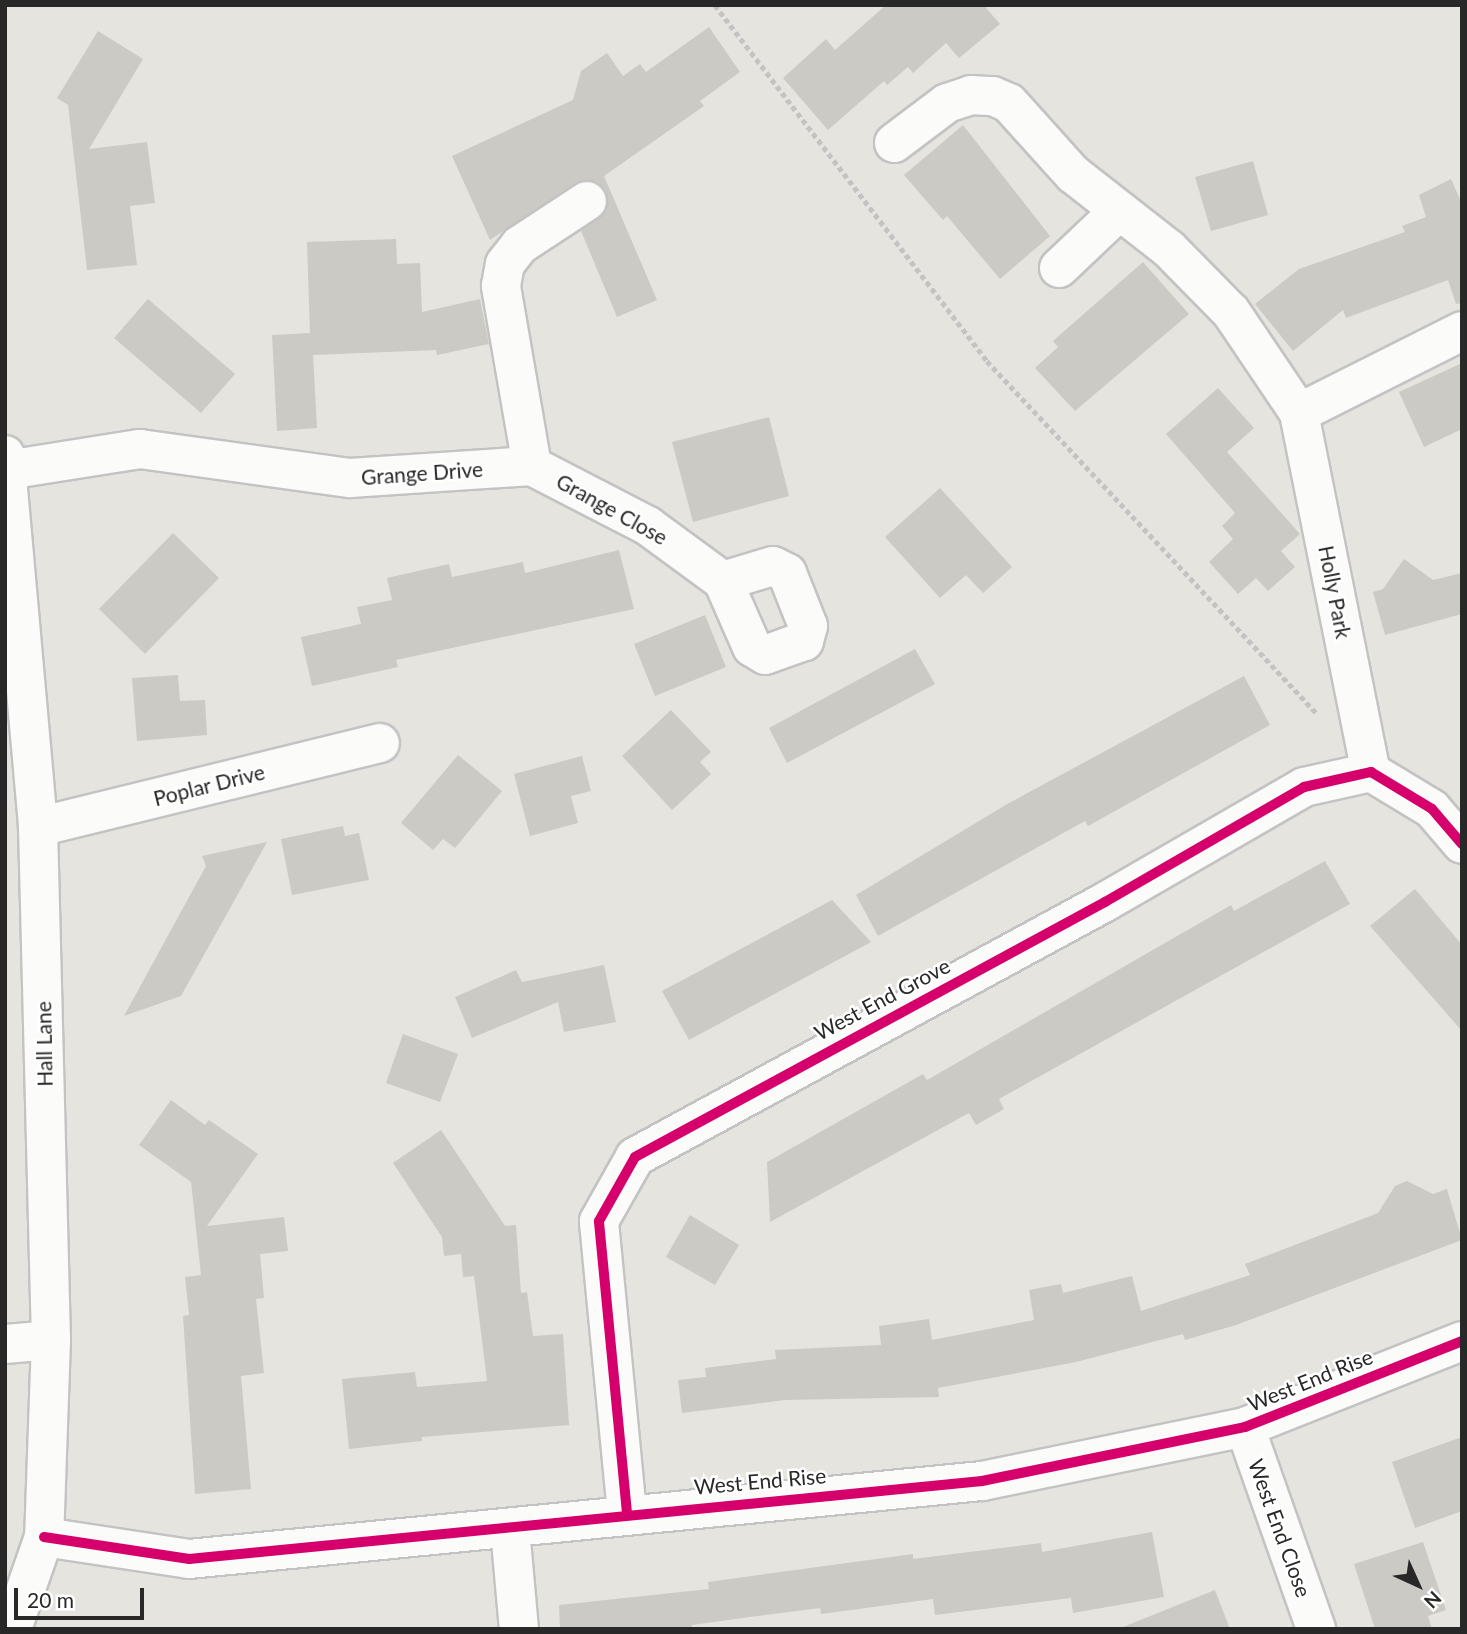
<!DOCTYPE html>
<html>
<head>
<meta charset="utf-8">
<style>
	body { margin:0 }
	#map { position:relative; width:1467px; height:1634px; overflow:hidden; background:#e6e4de; font-family:Lato,sans-serif }
	div>[style] { position:absolute }
	[style*='--x'] { left:calc(var(--x)*1px); top:calc(var(--y)*1px); width:calc(var(--w)*1px); rotate:calc(var(--a)*1deg) }
	.building>* { inset:0; background:#cbcac5 }
	.path>* { height:4.5px; margin-top:-2.25px; transform-origin:0; background:repeating-linear-gradient(90deg,#c4c3c3 0 5px,transparent 0 8.5px) }
	.roads { filter:drop-shadow(2px 0 #c4c3c3) drop-shadow(-2px 0 #c4c3c3) drop-shadow(0 2px #c4c3c3) drop-shadow(0 -2px #c4c3c3) }
	.minor>* { height:38px; margin:-19px; padding:0 19px; transform-origin:19px; border-radius:19px; background:#fbfbfa }
	.cycleway>* { height:10px; margin:-5px; padding:0 5px; transform-origin:5px; border-radius:5px; background:#d6006c }
	span { translate:-50% -50%; white-space:nowrap; text-align:center; line-height:1.15; -webkit-text-stroke:5px #fff; paint-order:stroke }
	.street-label { font-size:21px; color:#282828 }
	.frame { position:absolute; inset:0; border:7px solid #282828; pointer-events:none }
	.north { position:absolute; left:1383px; top:1550px; width:70px; height:70px; -webkit-text-stroke:5px #fff; paint-order:stroke; rotate:135deg; font-size:19px; font-weight:700; line-height:28px; text-align:center; color:#282828 }
	.north::after { content:''; display:block; margin:auto; width:24px; height:32px; background:#282828; clip-path:polygon(50% 0,100% 100%,50% 72%,0 100%) }
	.scale { position:absolute; left:14px; top:1588px; width:130px; height:32px; box-sizing:border-box; border:4px solid #282828; border-top:0; padding-left:9px; font-size:21px; line-height:24px; white-space:nowrap; color:#282828; -webkit-text-stroke:5px #fff; paint-order:stroke }
</style>
</head>
<body>
<div id="map">
	<div class="building">
		<div style="clip-path:polygon(886px 5px,989px 5px,986px 8px,1000px 24px,959px 58px,946px 43px,913px 73px,908px 67px,887px 85px,884px 81px,828px 130px,783px 78px,826px 39px,835px 50px)"></div>
		<div style="clip-path:polygon(709px 27px,740px 72px,700px 101px,704px 106px,604px 176px,657px 300px,617px 317px,581px 231px,607px 210px,606px 190px,596px 181px,575px 183px,490px 240px,452px 156px,573px 100px,581px 71px,607px 53px,623px 76px,640px 64px,646px 72px)"></div>
		<div style="clip-path:polygon(98px 31px,143px 59px,89px 149px,147px 142px,155px 203px,130px 206px,137px 265px,87px 270px,68px 105px,57px 98px)"></div>
		<div style="clip-path:polygon(963px 125px,1050px 236px,1000px 279px,947px 216px,943px 220px,904px 175px)"></div>
		<div style="clip-path:polygon(1253px 161px,1268px 215px,1211px 231px,1195px 177px)"></div>
		<div style="clip-path:polygon(1451px 179px,1462px 204px,1462px 303px,1456px 304px,1448px 280px,1346px 318px,1343px 310px,1293px 351px,1255px 304px,1299px 269px,1405px 232px,1402px 226px,1426px 217px,1419px 195px)"></div>
		<div style="clip-path:polygon(396px 239px,397px 264px,420px 263px,422px 312px,480px 299px,489px 344px,437px 355px,436px 350px,313px 355px,317px 428px,277px 431px,272px 335px,310px 333px,307px 242px)"></div>
		<div style="clip-path:polygon(1143px 262px,1189px 314px,1075px 411px,1035px 368px,1058px 347px,1053px 341px)"></div>
		<div style="clip-path:polygon(148px 299px,235px 374px,201px 413px,114px 338px)"></div>
		<div style="clip-path:polygon(1462px 363px,1462px 429px,1424px 447px,1399px 392px)"></div>
		<div style="clip-path:polygon(1218px 388px,1254px 428px,1227px 452px,1300px 534px,1281px 551px,1295px 567px,1268px 591px,1256px 578px,1238px 594px,1209px 562px,1233px 539px,1222px 526px,1235px 513px,1166px 434px)"></div>
		<div style="clip-path:polygon(769px 417px,789px 496px,693px 522px,672px 442px)"></div>
		<div style="clip-path:polygon(940px 488px,1012px 567px,983px 593px,966px 575px,940px 598px,885px 537px)"></div>
		<div style="clip-path:polygon(173px 533px,219px 578px,145px 654px,99px 609px)"></div>
		<div style="clip-path:polygon(619px 550px,634px 609px,396px 660px,398px 667px,312px 686px,301px 637px,361px 624px,357px 607px,392px 600px,387px 578px,449px 564px,452px 577px,523px 562px,525px 573px)"></div>
		<div style="clip-path:polygon(1404px 559px,1433px 580px,1462px 573px,1462px 614px,1385px 635px,1373px 592px,1383px 589px)"></div>
		<div style="clip-path:polygon(705px 615px,726px 667px,655px 696px,634px 644px)"></div>
		<div style="clip-path:polygon(915px 649px,935px 684px,787px 763px,769px 728px)"></div>
		<div style="clip-path:polygon(178px 675px,180px 701px,205px 700px,207px 735px,137px 741px,132px 678px)"></div>
		<div style="clip-path:polygon(1244px 676px,1270px 725px,1088px 826px,1085px 821px,878px 936px,856px 895px,1009px 803px)"></div>
		<div style="clip-path:polygon(671px 710px,711px 752px,700px 762px,711px 774px,672px 810px,622px 756px)"></div>
		<div style="clip-path:polygon(458px 755px,502px 791px,455px 848px,443px 839px,433px 850px,401px 823px)"></div>
		<div style="clip-path:polygon(582px 756px,591px 791px,571px 796px,578px 823px,530px 836px,514px 774px)"></div>
		<div style="clip-path:polygon(343px 826px,345px 836px,359px 833px,369px 880px,292px 895px,281px 839px)"></div>
		<div style="clip-path:polygon(267px 842px,181px 996px,124px 1016px,206px 866px,202px 856px)"></div>
		<div style="clip-path:polygon(1325px 861px,1350px 904px,999px 1099px,1004px 1109px,976px 1125px,969px 1113px,770px 1222px,767px 1162px,923px 1074px,927px 1080px,1231px 905px,1234px 911px)"></div>
		<div style="clip-path:polygon(1415px 889px,1462px 945px,1462px 1031px,1370px 926px)"></div>
		<div style="clip-path:polygon(832px 900px,871px 942px,689px 1040px,662px 991px)"></div>
		<div style="clip-path:polygon(604px 965px,616px 1022px,564px 1032px,558px 1002px,472px 1038px,455px 997px,516px 970px,522px 982px)"></div>
		<div style="clip-path:polygon(403px 1034px,458px 1054px,440px 1102px,386px 1083px)"></div>
		<div style="clip-path:polygon(171px 1100px,205px 1125px,209px 1120px,258px 1154px,207px 1226px,284px 1217px,288px 1251px,260px 1254px,264px 1298px,256px 1299px,264px 1373px,241px 1376px,251px 1489px,195px 1494px,183px 1316px,189px 1315px,185px 1277px,201px 1275px,191px 1182px,139px 1145px)"></div>
		<div style="clip-path:polygon(441px 1130px,505px 1226px,516px 1225px,521px 1293px,527px 1292px,533px 1336px,563px 1334px,569px 1425px,422px 1437px,422px 1441px,349px 1449px,342px 1379px,415px 1372px,417px 1387px,487px 1381px,474px 1276px,463px 1277px,461px 1254px,444px 1256px,442px 1237px,393px 1163px)"></div>
		<div style="clip-path:polygon(1407px 1181px,1433px 1194px,1447px 1189px,1462px 1240px,1236px 1325px,1185px 1340px,1183px 1334px,1076px 1362px,938px 1388px,939px 1397px,785px 1400px,682px 1413px,678px 1380px,706px 1377px,705px 1368px,776px 1359px,775px 1350px,881px 1345px,879px 1326px,929px 1319px,932px 1340px,1034px 1320px,1029px 1290px,1061px 1284px,1063px 1293px,1132px 1276px,1141px 1311px,1250px 1275px,1245px 1264px,1378px 1213px,1395px 1186px)"></div>
		<div style="clip-path:polygon(690px 1215px,739px 1245px,715px 1285px,666px 1257px)"></div>
		<div style="clip-path:polygon(1462px 1437px,1462px 1511px,1415px 1528px,1392px 1462px)"></div>
		<div style="clip-path:polygon(1152px 1532px,1164px 1597px,1073px 1613px,1071px 1598px,935px 1615px,933px 1599px,821px 1614px,820px 1608px,750px 1617px,692px 1625px,692px 1629px,560px 1629px,559px 1605px,709px 1589px,708px 1582px,913px 1554px,913px 1559px,1041px 1543px,1042px 1552px)"></div>
		<div style="clip-path:polygon(1423px 1542px,1446px 1610px,1428px 1616px,1432px 1629px,1375px 1629px,1354px 1564px)"></div>
		<div style="clip-path:polygon(1215px 1590px,1230px 1629px,1123px 1629px,1123px 1627px)"></div>
	</div>
	<div class="path">
		<div style="--x:715;--y:5;--w:448;--a:52.6"></div>
		<div style="--x:987;--y:361;--w:482;--a:46.9"></div>
	</div>
	<div class="roads">
		<div class="minor">
			<div style="--x:894;--y:143;--w:66;--a:-37"></div>
			<div style="--x:947;--y:103;--w:25;--a:-18"></div>
			<div style="--x:971;--y:95;--w:22;--a:3"></div>
			<div style="--x:993;--y:96;--w:17;--a:24"></div>
			<div style="--x:1009;--y:103;--w:96;--a:48"></div>
			<div style="--x:1073;--y:174;--w:122;--a:38"></div>
			<div style="--x:1169;--y:249;--w:88;--a:45.5"></div>
			<div style="--x:1231;--y:312;--w:122;--a:56"></div>
			<div style="--x:1299;--y:413;--w:366;--a:78.7"></div>
			<div style="--x:1059;--y:268;--w:81;--a:-43.5"></div>
			<div style="--x:1299;--y:413;--w:182;--a:-26.7"></div>
			<div style="--x:5;--y:455;--w:373;--a:84.9"></div>
			<div style="--x:38;--y:827;--w:513;--a:88.55"></div>
			<div style="--x:51;--y:1340;--w:197;--a:92"></div>
			<div style="--x:44;--y:1537;--w:97;--a:109.2"></div>
			<div style="--x:532;--y:466;--w:131;--a:27.3"></div>
			<div style="--x:648;--y:526;--w:93;--a:36.3"></div>
			<div style="--x:723;--y:581;--w:52;--a:-16.7"></div>
			<div style="--x:773;--y:566;--w:16;--a:27"></div>
			<div style="--x:787;--y:573;--w:57;--a:68.4"></div>
			<div style="--x:808;--y:626;--w:16;--a:105"></div>
			<div style="--x:804;--y:641;--w:41;--a:160.3"></div>
			<div style="--x:765;--y:655;--w:15;--a:-148"></div>
			<div style="--x:752;--y:647;--w:72;--a:-113.7"></div>
			<div style="--x:532;--y:466;--w:183;--a:-99.8"></div>
			<div style="--x:501;--y:286;--w:22;--a:-80"></div>
			<div style="--x:505;--y:264;--w:24;--a:-52"></div>
			<div style="--x:520;--y:245;--w:80;--a:-33.3"></div>
			<div style="--x:7;--y:470;--w:135;--a:-9"></div>
			<div style="--x:140;--y:449;--w:212;--a:7.9"></div>
			<div style="--x:350;--y:478;--w:182;--a:-3.8"></div>
			<div style="--x:38;--y:827;--w:352;--a:-13.8"></div>
			<div style="--x:5;--y:1344;--w:46;--a:-5"></div>
			<div style="--x:1245;--y:1427;--w:214;--a:70.6"></div>
			<div style="--x:627;--y:1513;--w:293;--a:-95.5"></div>
			<div style="--x:599;--y:1221;--w:73;--a:-60.6"></div>
			<div style="--x:635;--y:1157;--w:535;--a:-28.48"></div>
			<div style="--x:1105;--y:902;--w:230;--a:-30"></div>
			<div style="--x:1304;--y:787;--w:69;--a:-12.6"></div>
			<div style="--x:1371;--y:772;--w:71;--a:31.2"></div>
			<div style="--x:1432;--y:809;--w:46;--a:49.4"></div>
			<div style="--x:510;--y:1529;--w:100;--a:84.9"></div>
			<div style="--x:44;--y:1537;--w:147;--a:8.6"></div>
			<div style="--x:189;--y:1559;--w:797;--a:-5.62"></div>
			<div style="--x:982;--y:1481;--w:268;--a:-11.6"></div>
			<div style="--x:1245;--y:1427;--w:233;--a:-21.6"></div>
		</div>
	</div>
	<div class="cycleway">
		<div style="--x:627;--y:1513;--w:293;--a:-95.5"></div>
		<div style="--x:599;--y:1221;--w:73;--a:-60.6"></div>
		<div style="--x:635;--y:1157;--w:535;--a:-28.48"></div>
		<div style="--x:1105;--y:902;--w:230;--a:-30"></div>
		<div style="--x:1304;--y:787;--w:69;--a:-12.6"></div>
		<div style="--x:1371;--y:772;--w:71;--a:31.2"></div>
		<div style="--x:1432;--y:809;--w:46;--a:49.4"></div>
		<div style="--x:44;--y:1537;--w:147;--a:8.6"></div>
		<div style="--x:189;--y:1559;--w:797;--a:-5.62"></div>
		<div style="--x:982;--y:1481;--w:268;--a:-11.6"></div>
		<div style="--x:1245;--y:1427;--w:233;--a:-21.6"></div>
	</div>
	<div class="street-label">
		<span style="left:422px;top:473px;rotate:-4deg">Grange Drive</span>
		<span style="left:612px;top:509px;rotate:29deg">Grange Close</span>
		<span style="left:1335px;top:592px;rotate:79deg">Holly Park</span>
		<span style="left:209px;top:785px;rotate:-14deg">Poplar Drive</span>
		<span style="left:882px;top:999px;rotate:-28deg">West End Grove</span>
		<span style="left:44px;top:1044px;rotate:-91deg">Hall Lane</span>
		<span style="left:1310px;top:1380px;rotate:-22deg">West End Rise</span>
		<span style="left:760px;top:1481px;rotate:-5deg">West End Rise</span>
		<span style="left:1280px;top:1528px;rotate:70deg">West End Close</span>
	</div>
	<div class="frame"></div>
	<div class="north">N</div>
	<div class="scale">20 m</div>
</div>
</body>
</html>
